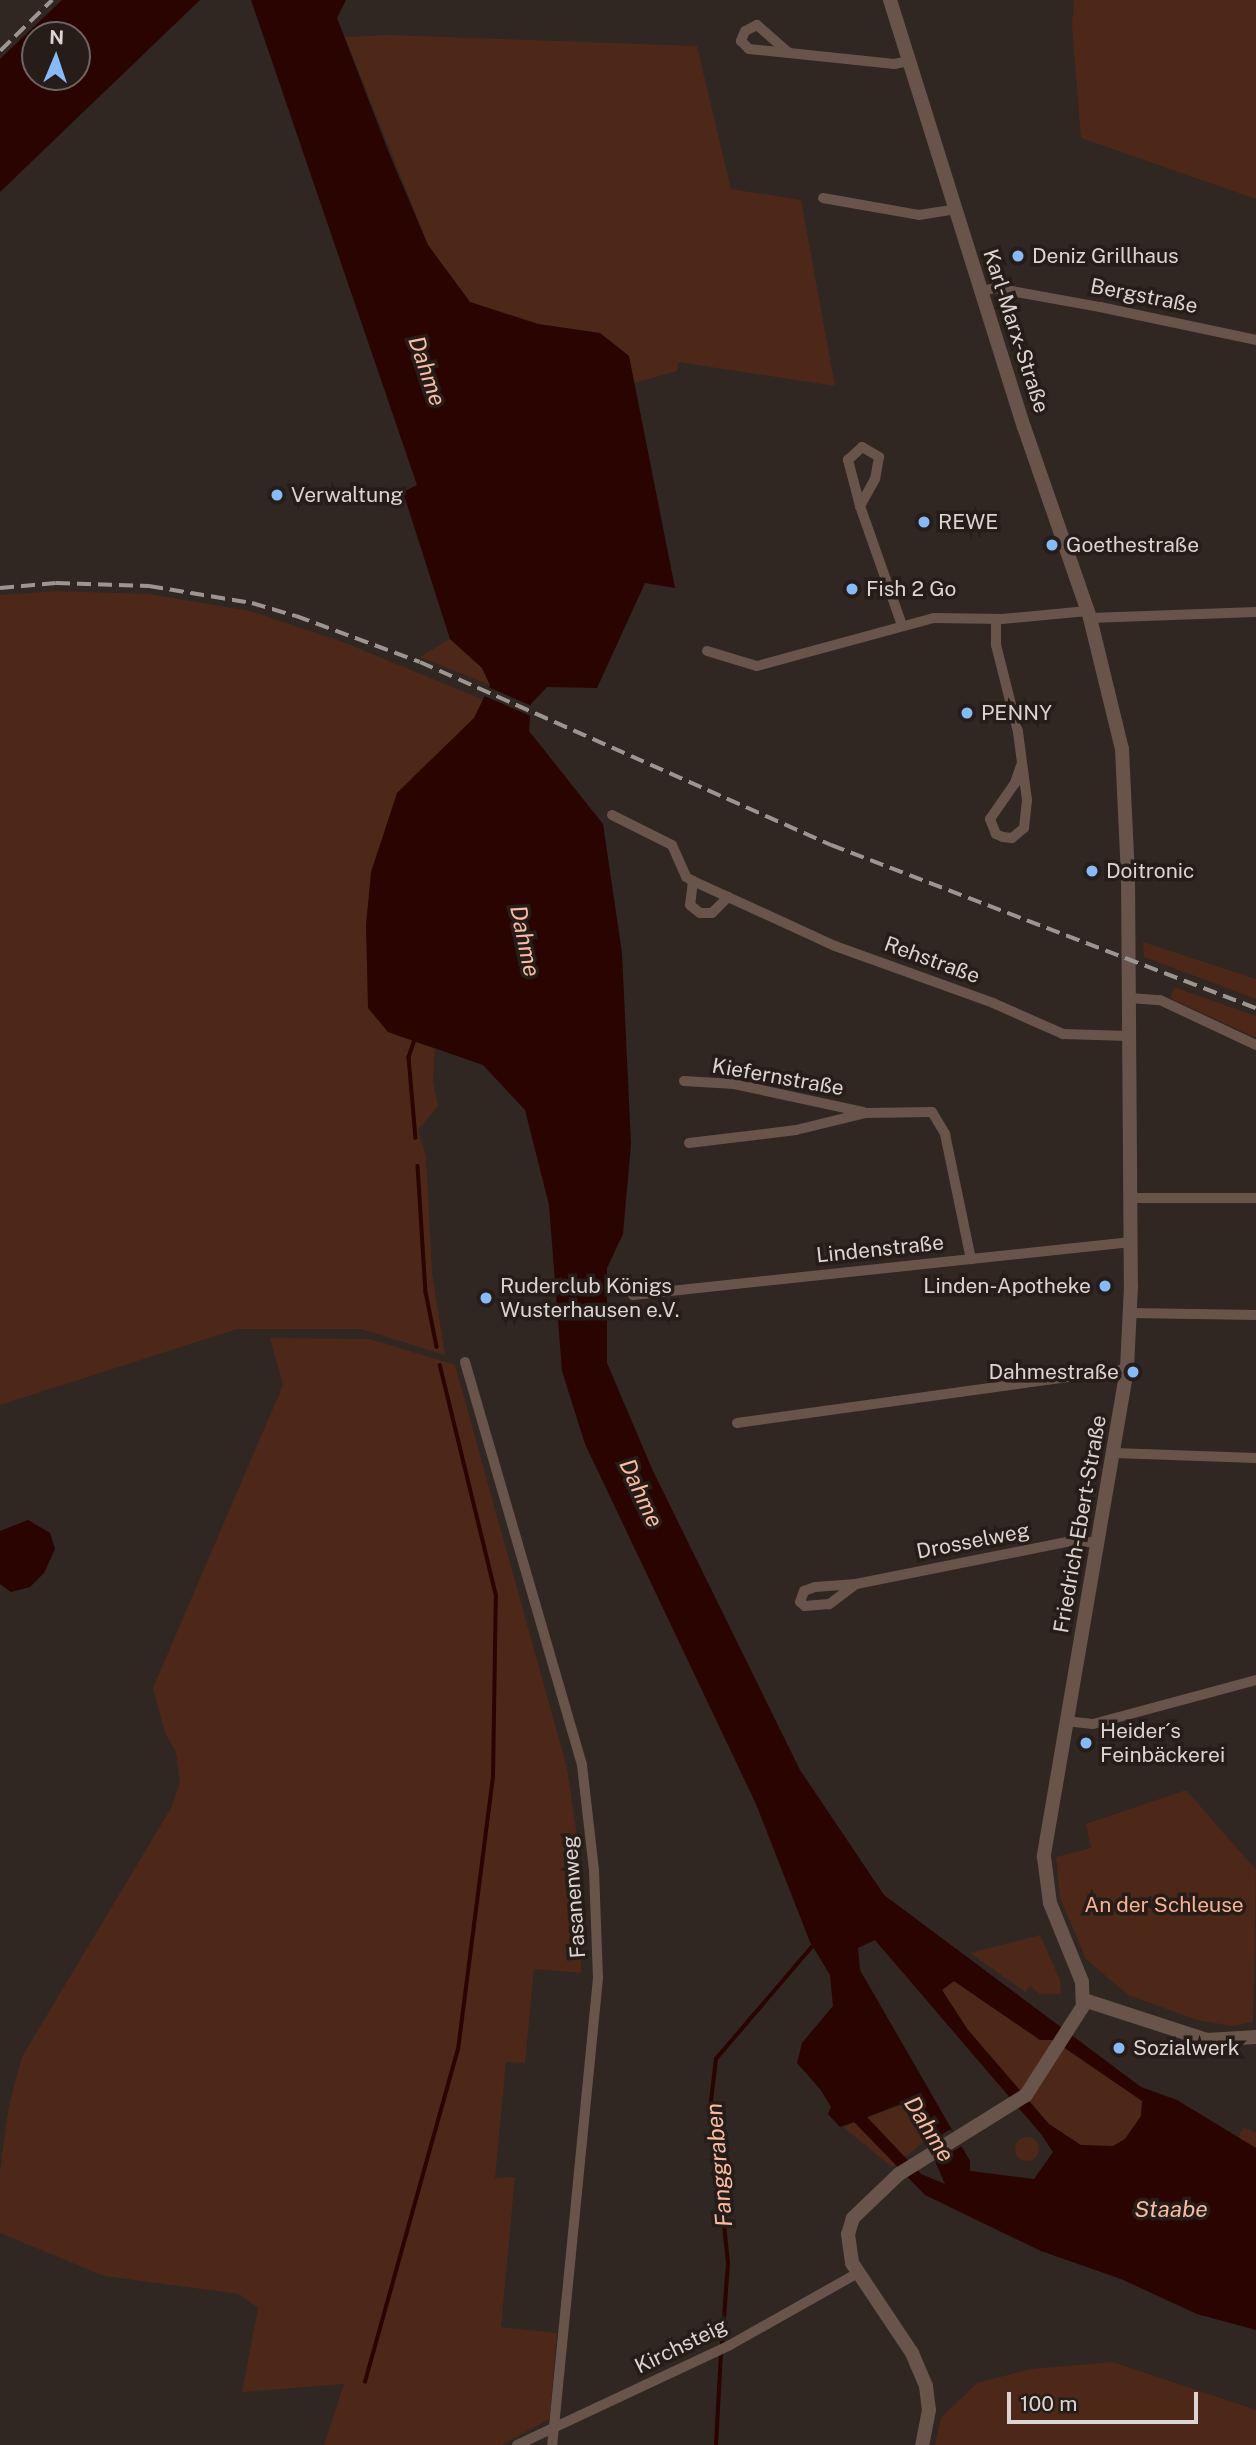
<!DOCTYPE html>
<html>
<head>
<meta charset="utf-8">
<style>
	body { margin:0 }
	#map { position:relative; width:1256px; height:2445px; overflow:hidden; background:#302622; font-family:"Public Sans",sans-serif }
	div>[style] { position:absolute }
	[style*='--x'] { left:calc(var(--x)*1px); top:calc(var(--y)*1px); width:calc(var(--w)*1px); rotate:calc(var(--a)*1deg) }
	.green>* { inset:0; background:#4d2818 }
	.round { border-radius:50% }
	.water>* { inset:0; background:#290400 }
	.pier>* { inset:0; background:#302622 }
	.stream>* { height:3.5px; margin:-1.75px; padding:0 1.75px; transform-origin:1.75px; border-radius:1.75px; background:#290400 }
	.minor>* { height:10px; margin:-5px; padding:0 5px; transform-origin:5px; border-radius:5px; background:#68544b }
	.tertiary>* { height:14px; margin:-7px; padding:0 7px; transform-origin:7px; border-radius:7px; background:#68544b }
	.rail>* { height:3.5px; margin-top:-1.75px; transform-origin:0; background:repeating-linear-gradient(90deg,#9d9591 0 14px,transparent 0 21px) }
	.dots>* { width:19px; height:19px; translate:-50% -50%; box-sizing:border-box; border:4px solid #261d19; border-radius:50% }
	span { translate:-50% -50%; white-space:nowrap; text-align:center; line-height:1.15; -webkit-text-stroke:7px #261d19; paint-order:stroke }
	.poi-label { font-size:21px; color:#dbd4d1 }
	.left { translate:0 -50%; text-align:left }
	.right { translate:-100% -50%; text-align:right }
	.street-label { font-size:21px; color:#dbd4d1 }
	.park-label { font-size:21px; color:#fbb091 }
	.water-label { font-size:23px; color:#f9bca3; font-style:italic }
	.north { position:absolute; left:21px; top:21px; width:70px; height:70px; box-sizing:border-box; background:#261d19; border:2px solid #6e6663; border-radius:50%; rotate:2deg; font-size:19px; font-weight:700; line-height:28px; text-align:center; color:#dbd4d1 }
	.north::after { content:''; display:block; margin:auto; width:24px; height:32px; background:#85bbfb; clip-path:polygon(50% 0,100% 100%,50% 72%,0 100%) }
	.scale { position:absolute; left:1007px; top:2392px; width:191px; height:32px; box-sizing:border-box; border:4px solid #dbd4d1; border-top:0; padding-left:9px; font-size:21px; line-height:24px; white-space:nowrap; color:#dbd4d1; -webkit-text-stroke:5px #261d19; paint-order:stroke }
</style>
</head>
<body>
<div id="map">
	<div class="green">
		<div style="clip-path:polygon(1074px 0,1256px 0,1256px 199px,1081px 138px,1072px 25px)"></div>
		<div style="clip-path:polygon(388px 35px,697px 46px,731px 189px,801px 200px,835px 386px,678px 362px,677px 371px,634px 383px,629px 356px,600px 333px,538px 324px,470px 302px,428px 245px,345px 37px)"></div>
		<div style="clip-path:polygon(56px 591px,149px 594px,250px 611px,343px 642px,484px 700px,474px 718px,397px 793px,389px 822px,388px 1032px,435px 1049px,433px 1082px,438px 1106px,418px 1130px,426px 1156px,432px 1273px,445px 1355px,361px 1329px,237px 1329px,0 1405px,0 595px)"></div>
		<div style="clip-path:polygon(450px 639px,482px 668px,490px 685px,420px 657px)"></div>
		<div style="clip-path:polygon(1143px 942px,1256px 979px,1256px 999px,1144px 957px)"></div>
		<div style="clip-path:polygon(1174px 987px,1256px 1016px,1256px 1038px,1170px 998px)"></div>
		<div style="clip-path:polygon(270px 1338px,370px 1339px,455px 1365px,567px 1768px,580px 1856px,581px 1973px,534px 1969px,525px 2063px,506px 2062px,495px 2178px,515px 2177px,501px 2327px,557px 2333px,551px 2403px,549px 2419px,502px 2445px,324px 2445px,344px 2384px,242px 2392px,258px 2308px,239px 2294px,104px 2276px,0 2233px,0 2172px,9px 2105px,22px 2057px,171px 1808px,180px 1783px,176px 1752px,165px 1733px,153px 1688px,283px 1385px)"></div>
		<div style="clip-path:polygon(1186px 1790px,1256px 1870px,1253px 2022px,1232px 2026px,1197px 2020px,1128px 1995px,1086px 1959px,1060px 1898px,1056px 1857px,1091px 1848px,1086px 1824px)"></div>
		<div style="clip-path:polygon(1040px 1935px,1060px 1980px,1061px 1994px,1040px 1994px,1030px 1986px,1025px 1992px,970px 1953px)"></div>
		<div style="clip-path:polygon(954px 1981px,1040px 2040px,1053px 2040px,1143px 2101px,1141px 2116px,1125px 2139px,1112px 2147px,1081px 2145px,1049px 2124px,968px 2030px,942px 1990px)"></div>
		<div style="clip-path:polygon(901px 2105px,925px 2141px,892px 2167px,843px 2127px)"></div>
		<div style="clip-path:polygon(1243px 2127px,1256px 2133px,1256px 2148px,1238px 2138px)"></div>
		<div class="round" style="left:1015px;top:2137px;width:24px;height:24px"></div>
		<div style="clip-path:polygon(1112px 2362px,1256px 2410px,1256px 2445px,935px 2445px,941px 2418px,977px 2383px,1030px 2369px)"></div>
	</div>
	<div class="water">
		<div style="clip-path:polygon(evenodd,62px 0,200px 0,0 192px,0 59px,62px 0,35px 35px,77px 35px,77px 77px,35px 77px,35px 35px)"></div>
		<div style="clip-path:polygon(evenodd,251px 0,346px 0,337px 18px,389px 153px,428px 245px,470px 302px,538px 324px,600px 333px,629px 356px,675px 588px,645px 583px,597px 688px,547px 687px,531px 704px,529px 731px,603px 824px,622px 953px,631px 1144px,623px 1234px,607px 1268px,607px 1363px,653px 1471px,800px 1770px,884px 1895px,1141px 2087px,1177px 2100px,1256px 2148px,1256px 2330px,1197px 2314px,1121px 2279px,1041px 2251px,925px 2195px,854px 2122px,840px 2127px,828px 2114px,831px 2107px,820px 2089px,797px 2063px,802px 2043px,833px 2006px,830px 1975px,810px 1942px,756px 1804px,585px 1444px,562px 1371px,549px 1205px,525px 1110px,483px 1065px,388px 1032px,368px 1008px,366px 925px,371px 872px,397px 793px,474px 718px,490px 685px,482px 668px,450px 639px,403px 492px,417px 485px,251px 0,875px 1940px,1041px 2134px,1053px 2152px,1034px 2179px,970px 2171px,970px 2161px,860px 1970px,858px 1948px,875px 1940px,251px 0,954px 1981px,1040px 2040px,1053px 2040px,1142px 2101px,1141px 2116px,1125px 2139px,1113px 2146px,1081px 2145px,1049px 2124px,968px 2030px,942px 1990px,954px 1981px,251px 0,901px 2104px,926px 2140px,945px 2184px,921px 2174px,867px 2117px,901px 2104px)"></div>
		<div style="clip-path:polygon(28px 1520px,50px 1533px,55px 1549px,44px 1573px,30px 1587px,11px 1592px,0 1584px,0 1531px)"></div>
	</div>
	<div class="pier">
		<div style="clip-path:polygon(486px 686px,534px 707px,533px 717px,482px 695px)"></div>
		<div style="clip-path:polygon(951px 2129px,962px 2146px,933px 2163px,924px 2145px)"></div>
	</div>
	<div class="stream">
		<div style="--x:415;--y:1040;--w:18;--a:109"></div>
		<div style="--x:409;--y:1057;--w:81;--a:85.1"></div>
		<div style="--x:418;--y:1166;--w:126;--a:86.4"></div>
		<div style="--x:426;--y:1292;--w:56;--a:78.7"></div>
		<div style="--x:722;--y:2345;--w:82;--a:-85.8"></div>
		<div style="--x:728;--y:2263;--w:163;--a:-96"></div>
		<div style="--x:711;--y:2101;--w:42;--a:-83.2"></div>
		<div style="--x:716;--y:2059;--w:153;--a:-49.5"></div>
		<div style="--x:365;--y:2382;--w:345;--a:-74.4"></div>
		<div style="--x:458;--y:2050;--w:275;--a:-82.7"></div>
		<div style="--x:493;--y:1777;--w:181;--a:-89.1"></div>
		<div style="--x:496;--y:1596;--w:237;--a:-103.7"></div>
		<div style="--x:716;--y:2445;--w:92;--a:-86.9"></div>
	</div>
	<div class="minor">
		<div style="--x:789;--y:53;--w:43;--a:-138.8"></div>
		<div style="--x:757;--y:25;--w:13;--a:153"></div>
		<div style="--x:745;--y:31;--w:11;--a:112"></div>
		<div style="--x:741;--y:41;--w:11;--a:45"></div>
		<div style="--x:749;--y:49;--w:40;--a:5.7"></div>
		<div style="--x:789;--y:53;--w:106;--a:6"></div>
		<div style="--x:894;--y:64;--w:16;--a:-11"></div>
		<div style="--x:823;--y:198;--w:97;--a:10"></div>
		<div style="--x:919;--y:215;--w:36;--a:-9"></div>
		<div style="--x:982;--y:291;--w:13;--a:-13"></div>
		<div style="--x:995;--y:288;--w:107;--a:10.3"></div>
		<div style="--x:1100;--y:307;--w:159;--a:11.9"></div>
		<div style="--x:860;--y:506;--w:48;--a:-104.6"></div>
		<div style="--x:848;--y:460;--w:19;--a:-43"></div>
		<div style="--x:862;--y:447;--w:20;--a:30"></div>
		<div style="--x:879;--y:457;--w:22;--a:100"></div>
		<div style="--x:875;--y:479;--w:31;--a:119"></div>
		<div style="--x:860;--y:506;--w:126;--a:70.6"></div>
		<div style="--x:1090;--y:618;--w:166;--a:-2.1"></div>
		<div style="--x:996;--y:619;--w:26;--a:90"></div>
		<div style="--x:996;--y:645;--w:90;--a:75.8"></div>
		<div style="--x:1018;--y:732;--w:69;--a:82.5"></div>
		<div style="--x:1027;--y:800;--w:28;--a:96"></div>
		<div style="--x:1024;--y:828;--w:16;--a:140"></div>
		<div style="--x:1012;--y:838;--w:9;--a:-174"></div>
		<div style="--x:1003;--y:837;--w:8;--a:-157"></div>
		<div style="--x:996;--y:834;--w:16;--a:-112"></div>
		<div style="--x:990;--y:819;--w:44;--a:-55.2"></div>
		<div style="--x:1015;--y:783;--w:21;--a:-71"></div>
		<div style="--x:707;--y:651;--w:52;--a:16.7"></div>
		<div style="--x:757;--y:666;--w:183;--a:-15.2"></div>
		<div style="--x:934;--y:618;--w:68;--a:0.8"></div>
		<div style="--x:1002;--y:619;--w:86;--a:-5.3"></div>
		<div style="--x:612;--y:815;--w:67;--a:26.6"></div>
		<div style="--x:672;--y:845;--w:35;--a:66"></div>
		<div style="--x:686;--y:877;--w:8;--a:30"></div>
		<div style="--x:693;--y:881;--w:156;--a:24.6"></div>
		<div style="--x:835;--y:946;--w:168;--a:19.8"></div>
		<div style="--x:993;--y:1003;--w:77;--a:23.9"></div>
		<div style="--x:1063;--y:1034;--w:66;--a:1.7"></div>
		<div style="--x:693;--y:881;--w:24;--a:97"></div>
		<div style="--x:690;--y:905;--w:13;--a:39"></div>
		<div style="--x:700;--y:913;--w:12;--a:0"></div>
		<div style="--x:712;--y:913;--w:23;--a:-45"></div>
		<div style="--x:1129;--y:998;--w:31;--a:4"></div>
		<div style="--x:1160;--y:1000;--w:106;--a:25.1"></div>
		<div style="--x:684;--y:1081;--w:50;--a:3.4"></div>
		<div style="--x:734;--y:1084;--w:132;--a:12.2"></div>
		<div style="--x:689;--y:1143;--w:108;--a:-6.9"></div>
		<div style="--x:796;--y:1130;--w:72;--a:-13.7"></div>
		<div style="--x:866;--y:1113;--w:66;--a:-0.9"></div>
		<div style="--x:932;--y:1112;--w:26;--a:59"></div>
		<div style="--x:945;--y:1134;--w:128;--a:78.3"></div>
		<div style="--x:1131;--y:1198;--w:125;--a:0"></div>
		<div style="--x:633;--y:1295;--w:501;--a:-6.07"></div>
		<div style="--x:1131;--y:1313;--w:125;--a:0.9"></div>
		<div style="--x:465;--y:1362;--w:420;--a:73.8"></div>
		<div style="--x:582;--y:1765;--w:106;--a:83.5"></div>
		<div style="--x:594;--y:1870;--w:108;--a:87.9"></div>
		<div style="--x:598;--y:1978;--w:469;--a:95.6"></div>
		<div style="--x:737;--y:1423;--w:394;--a:-7.9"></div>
		<div style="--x:1114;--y:1453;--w:142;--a:2"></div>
		<div style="--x:856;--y:1584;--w:34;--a:143"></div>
		<div style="--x:829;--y:1604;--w:24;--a:175"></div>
		<div style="--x:805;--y:1606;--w:6;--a:-141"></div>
		<div style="--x:800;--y:1602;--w:12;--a:-70"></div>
		<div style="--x:804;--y:1591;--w:12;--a:-20"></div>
		<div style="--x:815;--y:1587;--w:41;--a:-4.2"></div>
		<div style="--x:856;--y:1584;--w:220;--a:-11.3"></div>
		<div style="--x:1072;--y:1541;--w:26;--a:4"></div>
		<div style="--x:1065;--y:1721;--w:28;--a:6"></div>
		<div style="--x:1093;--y:1724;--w:169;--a:-15.1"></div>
		<div style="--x:517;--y:2445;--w:235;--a:-25.1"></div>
		<div style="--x:730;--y:2345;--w:147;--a:-29.4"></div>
	</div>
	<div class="tertiary">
		<div style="--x:890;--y:0;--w:448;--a:72.6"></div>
		<div style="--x:1024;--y:427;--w:202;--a:70.9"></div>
		<div style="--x:1090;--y:618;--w:135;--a:76.3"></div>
		<div style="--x:1122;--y:749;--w:126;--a:87.3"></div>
		<div style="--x:1128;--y:875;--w:411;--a:89.6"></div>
		<div style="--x:1131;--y:1286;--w:83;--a:92.8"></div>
		<div style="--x:1127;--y:1369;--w:495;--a:99.7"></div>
		<div style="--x:1044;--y:1857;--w:46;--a:82.6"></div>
		<div style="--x:1050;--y:1903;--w:85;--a:67.9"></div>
		<div style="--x:1082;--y:1982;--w:24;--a:88"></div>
		<div style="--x:1083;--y:2006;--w:106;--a:122.6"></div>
		<div style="--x:1026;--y:2095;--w:150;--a:148.1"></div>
		<div style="--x:899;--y:2174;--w:64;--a:136.3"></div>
		<div style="--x:853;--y:2218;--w:17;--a:107"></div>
		<div style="--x:848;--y:2234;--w:29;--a:82"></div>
		<div style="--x:852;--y:2263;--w:108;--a:56.3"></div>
		<div style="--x:912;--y:2353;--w:36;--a:67"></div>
		<div style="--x:926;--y:2386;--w:24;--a:83"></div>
		<div style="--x:929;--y:2410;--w:36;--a:101"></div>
		<div style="--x:1084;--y:2000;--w:129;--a:18"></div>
		<div style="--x:1207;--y:2040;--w:49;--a:-3.5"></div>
	</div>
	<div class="rail">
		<div style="--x:0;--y:51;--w:73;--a:-44.4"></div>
		<div style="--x:0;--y:588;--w:56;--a:-5.1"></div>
		<div style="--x:56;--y:583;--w:93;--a:1.8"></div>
		<div style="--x:149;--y:586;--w:104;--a:9.4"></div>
		<div style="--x:252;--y:603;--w:46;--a:16.5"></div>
		<div style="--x:296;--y:616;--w:132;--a:20.4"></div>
		<div style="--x:420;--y:662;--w:450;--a:24"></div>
		<div style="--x:831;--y:845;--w:455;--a:21"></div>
	</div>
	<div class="dots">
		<div style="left:1018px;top:256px;background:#85bbfb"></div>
		<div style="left:277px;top:495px;background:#85bbfb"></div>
		<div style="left:924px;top:522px;background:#85bbfb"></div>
		<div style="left:1052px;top:545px;background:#85bbfb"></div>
		<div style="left:852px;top:589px;background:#85bbfb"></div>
		<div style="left:967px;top:713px;background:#85bbfb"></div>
		<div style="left:1092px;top:871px;background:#85bbfb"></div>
		<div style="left:1105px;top:1286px;background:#85bbfb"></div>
		<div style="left:486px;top:1298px;background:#85bbfb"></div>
		<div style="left:1133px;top:1372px;background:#85bbfb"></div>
		<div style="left:1086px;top:1743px;background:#85bbfb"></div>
		<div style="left:1119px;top:2048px;background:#85bbfb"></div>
	</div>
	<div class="poi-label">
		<span class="left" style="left:1032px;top:256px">Deniz Grillhaus</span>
		<span class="left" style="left:291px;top:495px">Verwaltung</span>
		<span class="left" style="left:938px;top:522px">REWE</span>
		<span class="left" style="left:1066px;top:545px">Goethestraße</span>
		<span class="left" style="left:866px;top:589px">Fish 2 Go</span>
		<span class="left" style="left:981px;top:713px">PENNY</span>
		<span class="left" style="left:1106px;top:871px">Doitronic</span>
		<span class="left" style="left:500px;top:1298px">Ruderclub Königs<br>Wusterhausen e.V.</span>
		<span class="right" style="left:1091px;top:1286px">Linden-Apotheke</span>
		<span class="right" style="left:1119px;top:1372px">Dahmestraße</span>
		<span class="left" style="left:1100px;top:1743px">Heider´s<br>Feinbäckerei</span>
		<span class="left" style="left:1133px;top:2048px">Sozialwerk</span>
	</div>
	<div class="street-label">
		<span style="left:1144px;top:296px;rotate:11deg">Bergstraße</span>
		<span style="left:1016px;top:331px;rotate:72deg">Karl-Marx-Straße</span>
		<span style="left:932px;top:960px;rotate:20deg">Rehstraße</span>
		<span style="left:778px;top:1077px;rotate:10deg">Kiefernstraße</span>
		<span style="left:880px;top:1249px;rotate:-6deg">Lindenstraße</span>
		<span style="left:1080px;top:1524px;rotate:-80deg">Friedrich-Ebert-Straße</span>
		<span style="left:973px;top:1541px;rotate:-11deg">Drosselweg</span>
		<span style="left:574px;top:1897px;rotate:-94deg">Fasanenweg</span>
		<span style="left:681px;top:2346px;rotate:-26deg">Kirchsteig</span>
	</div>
	<div class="park-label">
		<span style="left:1164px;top:1905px">An der Schleuse</span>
	</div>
	<div class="water-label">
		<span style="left:427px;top:371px;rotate:71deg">Dahme</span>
		<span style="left:525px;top:941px;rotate:78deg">Dahme</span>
		<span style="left:641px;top:1493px;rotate:65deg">Dahme</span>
		<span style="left:929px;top:2129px;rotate:58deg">Dahme</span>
		<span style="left:719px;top:2165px;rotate:-95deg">Fanggraben</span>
		<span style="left:1171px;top:2209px">Staabe</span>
	</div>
	<div class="north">N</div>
	<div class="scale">100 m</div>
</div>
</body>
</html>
